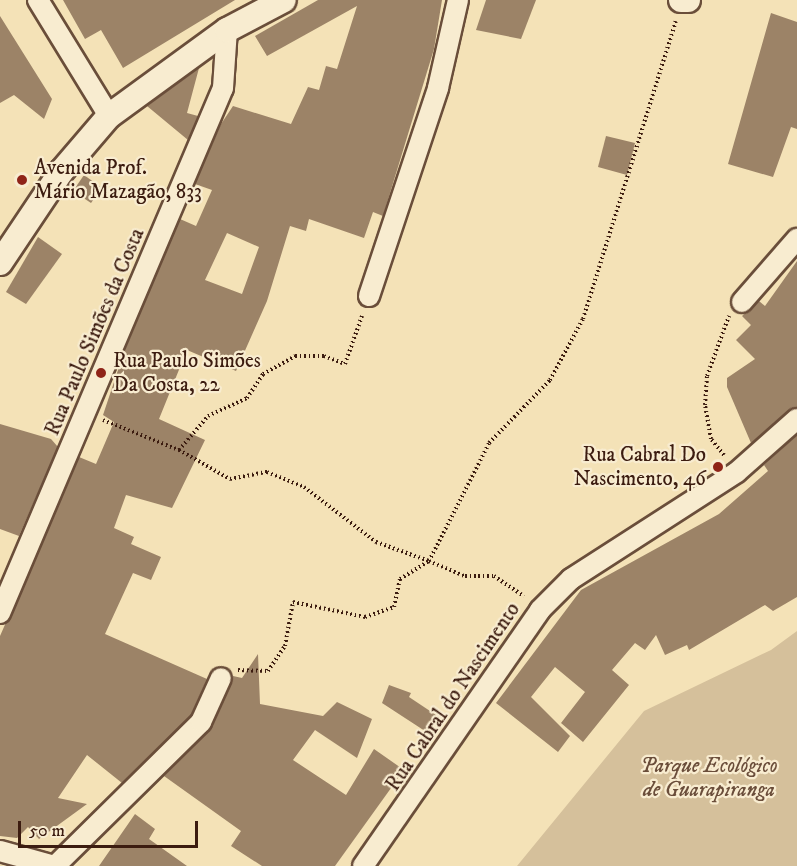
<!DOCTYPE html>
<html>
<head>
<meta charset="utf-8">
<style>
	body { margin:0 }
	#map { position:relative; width:797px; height:866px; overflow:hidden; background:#f4e2b7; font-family:"IM FELL DW Pica",serif }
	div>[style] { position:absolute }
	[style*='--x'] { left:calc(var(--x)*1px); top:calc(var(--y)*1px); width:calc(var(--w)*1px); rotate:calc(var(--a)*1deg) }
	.green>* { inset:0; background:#d5c09b }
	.building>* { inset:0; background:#9c8367 }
	.path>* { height:4px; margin-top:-2px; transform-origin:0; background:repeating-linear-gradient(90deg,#3c1c10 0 1.5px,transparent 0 4.5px) }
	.roads { filter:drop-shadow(2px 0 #6a4e3a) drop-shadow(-2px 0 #6a4e3a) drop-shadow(0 2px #6a4e3a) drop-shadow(0 -2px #6a4e3a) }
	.minor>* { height:20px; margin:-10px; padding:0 10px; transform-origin:10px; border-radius:10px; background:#f8ecd0 }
	.tertiary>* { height:24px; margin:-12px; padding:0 12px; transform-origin:12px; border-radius:12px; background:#f8ecd0 }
	.dots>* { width:16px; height:16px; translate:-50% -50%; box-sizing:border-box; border:3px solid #f8ecd0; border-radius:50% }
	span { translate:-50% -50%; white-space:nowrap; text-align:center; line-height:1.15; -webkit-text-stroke:4.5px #f8ecd0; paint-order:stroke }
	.poi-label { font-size:21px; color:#3c1c10 }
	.left { translate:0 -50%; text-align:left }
	.right { translate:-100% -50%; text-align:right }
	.street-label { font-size:21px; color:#3c1c10 }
	.park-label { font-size:21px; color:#6a4d3a; font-style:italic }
	.scale { position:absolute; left:18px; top:821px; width:180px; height:27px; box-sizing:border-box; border:3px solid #3c1c10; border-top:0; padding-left:8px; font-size:18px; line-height:21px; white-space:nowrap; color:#3c1c10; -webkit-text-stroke:4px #f8ecd0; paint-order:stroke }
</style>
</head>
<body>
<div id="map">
	<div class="green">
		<div style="clip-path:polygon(797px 631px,797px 866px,517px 866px,644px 711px,771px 650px)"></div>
	</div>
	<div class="building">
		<div style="clip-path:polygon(63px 0,235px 0,123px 68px,101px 30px,85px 39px)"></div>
		<div style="clip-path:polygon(evenodd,318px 0,442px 0,434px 49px,383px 216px,373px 212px,364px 238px,309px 219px,306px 231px,290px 226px,267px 301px,236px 371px,187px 350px,159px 419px,205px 440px,172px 508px,126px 495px,114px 528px,134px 537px,131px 544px,161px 557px,151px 580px,133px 573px,105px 634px,207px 679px,191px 715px,122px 783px,87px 755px,58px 798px,87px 804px,39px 839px,28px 827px,17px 838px,0 836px,0 636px,79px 457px,96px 464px,114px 422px,103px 415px,124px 352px,180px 219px,196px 226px,212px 190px,195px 184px,221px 124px,233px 106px,291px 124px,308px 87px,319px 90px,326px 66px,337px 69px,357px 6px,267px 56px,255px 36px,318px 0,227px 233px,259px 247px,242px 294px,205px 280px,227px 233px)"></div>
		<div style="clip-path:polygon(486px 0,536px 0,521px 39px,476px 30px)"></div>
		<div style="clip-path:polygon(771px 13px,797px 22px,797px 129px,791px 127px,773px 177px,728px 164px)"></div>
		<div style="clip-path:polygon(0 16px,52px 99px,44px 119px,14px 95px,0 103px)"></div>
		<div style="clip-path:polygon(199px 68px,187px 113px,198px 116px,188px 140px,147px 106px)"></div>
		<div style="clip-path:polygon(606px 136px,635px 143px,627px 175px,598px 167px)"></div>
		<div style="clip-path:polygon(84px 175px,102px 188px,91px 203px,73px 191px)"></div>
		<div style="clip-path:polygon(38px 237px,62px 254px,26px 304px,6px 292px)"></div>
		<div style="clip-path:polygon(797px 261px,797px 407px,751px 443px,727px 387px,727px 378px,755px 359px,736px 340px,751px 325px,742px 316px,759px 301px,765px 306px)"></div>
		<div style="clip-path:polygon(0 424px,51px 439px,58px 447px,19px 536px,0 529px)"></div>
		<div style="clip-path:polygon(797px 435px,797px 597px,773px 611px,765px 605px,689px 650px,687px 645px,665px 655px,656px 635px,645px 650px,635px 643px,612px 670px,629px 685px,583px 742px,561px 723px,585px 692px,555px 667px,531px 697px,570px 736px,558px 752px,496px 703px,581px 590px,719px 514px,768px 471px,764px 465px)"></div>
		<div style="clip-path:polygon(258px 654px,260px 704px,323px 716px,337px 702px,372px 719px,357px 758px,315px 730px,293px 760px,346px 795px,374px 749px,404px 770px,335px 866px,262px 866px,231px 846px,241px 831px,164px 776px,210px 730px,233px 676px,242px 678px)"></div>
		<div style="clip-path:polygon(389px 685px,411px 693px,409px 697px,439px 717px,428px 733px,382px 703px)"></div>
		<div style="clip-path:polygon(135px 814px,155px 829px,149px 839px,187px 866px,99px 866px)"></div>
	</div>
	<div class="path">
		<div style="--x:103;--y:420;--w:82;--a:21.5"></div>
		<div style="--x:179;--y:450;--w:59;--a:29.6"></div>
		<div style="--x:230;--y:479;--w:38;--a:-11"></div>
		<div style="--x:267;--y:472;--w:40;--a:22"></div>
		<div style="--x:304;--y:487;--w:91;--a:37.4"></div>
		<div style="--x:376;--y:542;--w:56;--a:19.7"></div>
		<div style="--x:429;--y:561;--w:132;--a:-63"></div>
		<div style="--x:489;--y:443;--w:88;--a:-45.9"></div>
		<div style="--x:550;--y:380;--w:69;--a:-61.6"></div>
		<div style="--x:583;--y:319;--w:312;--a:-72.7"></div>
		<div style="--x:179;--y:450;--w:45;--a:-49.5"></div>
		<div style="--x:208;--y:416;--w:43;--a:-24.8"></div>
		<div style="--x:247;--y:398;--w:29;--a:-56"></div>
		<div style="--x:263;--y:374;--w:37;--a:-29"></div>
		<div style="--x:295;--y:356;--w:29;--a:0"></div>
		<div style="--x:324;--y:356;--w:22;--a:21"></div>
		<div style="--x:345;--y:364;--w:51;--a:-70.5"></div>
		<div style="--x:724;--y:455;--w:21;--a:-129"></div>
		<div style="--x:711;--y:439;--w:35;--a:-100"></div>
		<div style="--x:705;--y:405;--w:29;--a:-86"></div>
		<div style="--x:707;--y:376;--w:64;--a:-69.9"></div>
		<div style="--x:238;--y:670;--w:30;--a:2"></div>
		<div style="--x:268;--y:671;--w:30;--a:-56"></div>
		<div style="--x:285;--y:646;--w:45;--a:-79.7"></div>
		<div style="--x:293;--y:602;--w:74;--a:11.8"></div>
		<div style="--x:365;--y:617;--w:31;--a:-19"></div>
		<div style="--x:394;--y:607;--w:29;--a:-78"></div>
		<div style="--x:400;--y:579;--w:34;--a:-32"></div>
		<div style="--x:429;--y:561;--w:39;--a:23"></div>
		<div style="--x:465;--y:576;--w:29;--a:0"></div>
		<div style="--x:494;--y:576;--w:36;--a:34"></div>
	</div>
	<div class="roads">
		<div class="minor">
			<div style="--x:38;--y:0;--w:136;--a:58.5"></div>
			<div style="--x:369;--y:296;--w:219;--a:-71.6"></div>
			<div style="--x:438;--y:88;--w:90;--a:-77.2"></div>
			<div style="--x:742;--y:302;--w:84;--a:-48.9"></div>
			<div style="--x:0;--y:613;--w:570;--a:-66.99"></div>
			<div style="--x:223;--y:88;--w:58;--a:-86.1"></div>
			<div style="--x:0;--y:851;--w:57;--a:15.3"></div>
			<div style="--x:55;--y:866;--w:205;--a:-44.6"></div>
			<div style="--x:201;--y:722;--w:48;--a:-65.6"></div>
			<div style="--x:363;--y:866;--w:311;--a:-55.3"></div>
			<div style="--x:540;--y:610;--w:44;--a:-45"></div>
			<div style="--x:571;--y:579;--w:197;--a:-32.8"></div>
			<div style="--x:737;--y:472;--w:80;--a:-41.5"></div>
		</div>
		<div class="tertiary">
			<div style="--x:681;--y:0;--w:7;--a:0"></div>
			<div style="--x:0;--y:263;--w:110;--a:-56.2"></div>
			<div style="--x:61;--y:172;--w:74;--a:-49.4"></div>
			<div style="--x:109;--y:116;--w:146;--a:-36.1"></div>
			<div style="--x:227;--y:30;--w:64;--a:-27.8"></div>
		</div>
	</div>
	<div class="dots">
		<div style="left:22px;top:180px;background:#8f2418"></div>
		<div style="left:101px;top:373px;background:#8f2418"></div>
		<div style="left:718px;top:467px;background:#8f2418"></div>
	</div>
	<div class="poi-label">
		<span class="left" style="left:34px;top:180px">Avenida Prof.<br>Mário Mazagão, 833</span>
		<span class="left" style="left:113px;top:373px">Rua Paulo Simões<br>Da Costa, 22</span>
		<span class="right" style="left:706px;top:467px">Rua Cabral Do<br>Nascimento, 46</span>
	</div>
	<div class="street-label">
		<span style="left:95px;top:332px;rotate:-67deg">Rua Paulo Simões da Costa</span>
		<span style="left:453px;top:697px;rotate:-56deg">Rua Cabral do Nascimento</span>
	</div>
	<div class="park-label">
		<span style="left:709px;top:778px">Parque Ecológico<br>de Guarapiranga</span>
	</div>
	<div class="scale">50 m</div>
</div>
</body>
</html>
